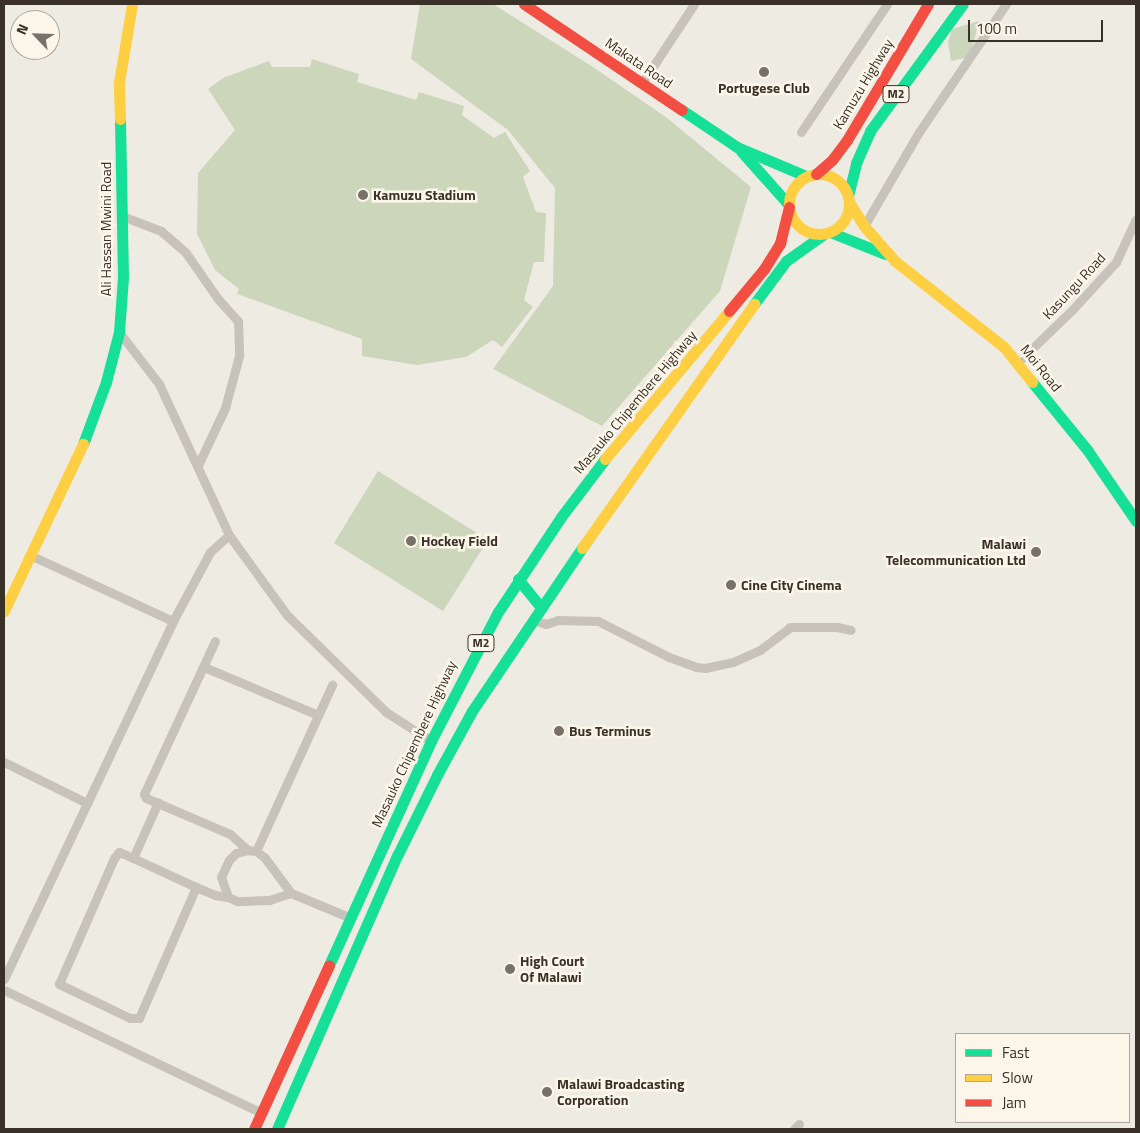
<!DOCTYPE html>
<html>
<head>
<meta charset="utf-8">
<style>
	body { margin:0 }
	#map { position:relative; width:1140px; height:1133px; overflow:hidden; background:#eeebe2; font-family:"Titillium Web",sans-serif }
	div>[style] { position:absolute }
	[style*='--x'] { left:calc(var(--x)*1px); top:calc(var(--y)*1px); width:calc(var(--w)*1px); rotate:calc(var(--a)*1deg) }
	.green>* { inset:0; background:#ccd6bb }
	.street>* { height:9px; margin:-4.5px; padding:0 4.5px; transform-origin:4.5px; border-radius:4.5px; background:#c8c3ba }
	.fast>* { height:11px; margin:-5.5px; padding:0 5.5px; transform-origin:5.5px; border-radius:5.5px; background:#16e098 }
	.slow>* { height:11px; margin:-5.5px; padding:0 5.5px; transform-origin:5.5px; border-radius:5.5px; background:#ffcf43 }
	.slow>.ring { margin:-5.5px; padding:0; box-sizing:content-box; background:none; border:11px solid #ffcf43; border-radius:50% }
	.jam>* { height:11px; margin:-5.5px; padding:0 5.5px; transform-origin:5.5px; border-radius:5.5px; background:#f24e42 }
	.dots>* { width:14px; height:14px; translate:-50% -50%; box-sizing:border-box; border:2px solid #fbf6e9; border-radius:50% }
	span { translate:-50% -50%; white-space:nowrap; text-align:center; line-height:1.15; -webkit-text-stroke:5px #fbf6e9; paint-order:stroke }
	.shield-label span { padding:1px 4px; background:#fbf6e9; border:1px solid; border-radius:4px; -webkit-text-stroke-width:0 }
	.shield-label { font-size:12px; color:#393028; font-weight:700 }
	.street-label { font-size:14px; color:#393028 }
	.poi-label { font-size:14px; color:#393028; font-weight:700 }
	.left { translate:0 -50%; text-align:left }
	.right { translate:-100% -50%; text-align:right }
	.frame { position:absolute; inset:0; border:5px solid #393028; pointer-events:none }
	.legend { position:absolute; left:955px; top:1033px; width:175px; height:90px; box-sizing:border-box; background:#fbf6e9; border:1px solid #ada79c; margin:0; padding:6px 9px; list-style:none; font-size:15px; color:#393028 }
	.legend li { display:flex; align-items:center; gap:10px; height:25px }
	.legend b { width:25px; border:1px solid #ada79c }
	.north { position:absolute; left:10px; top:10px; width:50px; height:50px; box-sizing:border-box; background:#fbf6e9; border:1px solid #ada79c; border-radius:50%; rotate:294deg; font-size:14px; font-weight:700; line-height:20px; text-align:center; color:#393028 }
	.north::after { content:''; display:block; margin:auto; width:18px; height:22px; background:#787169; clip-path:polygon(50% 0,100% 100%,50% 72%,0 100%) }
	.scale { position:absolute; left:968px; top:20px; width:135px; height:22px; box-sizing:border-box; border:2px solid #393028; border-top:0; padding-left:6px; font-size:15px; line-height:18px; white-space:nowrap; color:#393028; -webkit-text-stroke:4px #fbf6e9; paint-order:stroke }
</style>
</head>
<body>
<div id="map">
	<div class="green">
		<div style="clip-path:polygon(420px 4px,493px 4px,593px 67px,667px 118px,751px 187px,720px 291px,602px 426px,493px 369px,553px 286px,555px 188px,508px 130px,411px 59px)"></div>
		<div style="clip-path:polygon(979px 21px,970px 57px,951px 61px,948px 42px,952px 29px)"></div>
		<div style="clip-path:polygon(312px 59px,359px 74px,357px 82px,416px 100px,419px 92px,464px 106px,462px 115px,494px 138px,505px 132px,530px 171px,523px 177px,536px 212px,546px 213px,544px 262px,534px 262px,524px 300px,533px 307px,502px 347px,493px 340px,466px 357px,417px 365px,362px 356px,362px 339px,237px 294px,239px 289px,215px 270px,197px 234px,198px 173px,235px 130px,208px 89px,223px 78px,269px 61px,272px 67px,310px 67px)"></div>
		<div style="clip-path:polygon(378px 471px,488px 540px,443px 611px,334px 543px)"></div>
	</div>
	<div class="street">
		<div style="--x:642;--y:83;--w:95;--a:-56.6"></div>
		<div style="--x:801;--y:132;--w:154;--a:-56.1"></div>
		<div style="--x:122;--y:216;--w:42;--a:21"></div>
		<div style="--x:161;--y:231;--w:33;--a:41"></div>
		<div style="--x:186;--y:253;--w:56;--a:55.2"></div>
		<div style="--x:218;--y:299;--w:30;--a:48"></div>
		<div style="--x:238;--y:321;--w:35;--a:88"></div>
		<div style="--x:239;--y:356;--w:54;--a:105.1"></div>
		<div style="--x:225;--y:408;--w:63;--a:115.3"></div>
		<div style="--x:864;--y:226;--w:109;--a:-59.7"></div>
		<div style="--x:919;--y:132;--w:155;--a:-55.8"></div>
		<div style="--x:119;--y:332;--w:66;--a:52.4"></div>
		<div style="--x:159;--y:384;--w:166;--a:65.1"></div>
		<div style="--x:229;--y:535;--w:99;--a:54.1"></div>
		<div style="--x:287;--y:615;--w:139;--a:44.4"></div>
		<div style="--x:386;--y:712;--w:54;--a:32.8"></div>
		<div style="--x:1018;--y:362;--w:76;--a:-43.9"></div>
		<div style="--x:1073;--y:309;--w:64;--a:-47.5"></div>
		<div style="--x:1116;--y:262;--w:47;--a:-65.1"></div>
		<div style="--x:30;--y:555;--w:157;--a:24.8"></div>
		<div style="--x:533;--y:620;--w:14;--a:17"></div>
		<div style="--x:546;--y:624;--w:13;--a:-18"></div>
		<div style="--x:558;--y:620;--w:40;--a:1.4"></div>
		<div style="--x:598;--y:621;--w:80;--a:26.9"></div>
		<div style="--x:669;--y:657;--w:29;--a:20"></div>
		<div style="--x:696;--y:667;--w:9;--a:6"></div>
		<div style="--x:705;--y:668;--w:29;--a:-12"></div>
		<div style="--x:733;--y:662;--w:30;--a:-24"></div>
		<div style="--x:760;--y:650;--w:38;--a:-37"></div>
		<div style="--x:790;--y:627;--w:47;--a:0"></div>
		<div style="--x:837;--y:627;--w:14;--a:12"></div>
		<div style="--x:215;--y:641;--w:169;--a:114.9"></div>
		<div style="--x:144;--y:794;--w:4;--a:63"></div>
		<div style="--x:146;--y:798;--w:91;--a:23.2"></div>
		<div style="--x:230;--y:834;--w:24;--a:42"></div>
		<div style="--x:204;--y:667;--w:124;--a:22.8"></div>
		<div style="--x:4;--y:762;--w:93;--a:26.3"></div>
		<div style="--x:256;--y:851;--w:183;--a:-65.4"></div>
		<div style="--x:133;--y:858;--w:61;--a:-65.9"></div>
		<div style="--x:196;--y:887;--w:143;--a:113.5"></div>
		<div style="--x:139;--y:1018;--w:9;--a:180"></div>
		<div style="--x:130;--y:1018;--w:79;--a:-154.4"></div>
		<div style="--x:59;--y:984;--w:137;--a:-66.4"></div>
		<div style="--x:114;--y:858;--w:8;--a:-50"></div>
		<div style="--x:119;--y:852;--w:5;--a:22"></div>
		<div style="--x:124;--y:854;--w:10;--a:24"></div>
		<div style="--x:133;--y:858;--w:69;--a:24.7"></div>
		<div style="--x:196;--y:887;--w:21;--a:23"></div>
		<div style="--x:215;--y:895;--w:13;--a:9"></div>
		<div style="--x:291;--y:893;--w:22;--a:162"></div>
		<div style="--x:270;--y:900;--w:33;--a:178"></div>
		<div style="--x:237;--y:901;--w:10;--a:-156"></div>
		<div style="--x:228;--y:897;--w:21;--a:-109"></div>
		<div style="--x:221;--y:877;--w:19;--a:-65"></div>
		<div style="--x:229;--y:860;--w:10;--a:-45"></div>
		<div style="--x:236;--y:853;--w:12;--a:-14"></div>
		<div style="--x:248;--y:850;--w:8;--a:7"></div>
		<div style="--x:256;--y:851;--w:11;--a:38"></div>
		<div style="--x:265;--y:858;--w:44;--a:53.4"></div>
		<div style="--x:291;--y:893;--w:65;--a:22.6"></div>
		<div style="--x:4;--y:979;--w:396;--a:-64.7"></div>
		<div style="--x:173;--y:621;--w:78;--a:-61.8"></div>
		<div style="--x:210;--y:552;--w:25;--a:-42"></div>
		<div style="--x:4;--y:990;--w:286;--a:25.5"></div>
		<div style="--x:794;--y:1129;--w:7;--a:-45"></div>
	</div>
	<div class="fast">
		<div style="--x:682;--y:110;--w:66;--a:33.9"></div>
		<div style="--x:737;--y:147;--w:75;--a:22.8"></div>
		<div style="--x:741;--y:151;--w:71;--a:48.4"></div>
		<div style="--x:848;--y:196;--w:34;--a:-76"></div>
		<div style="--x:856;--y:163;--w:35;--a:-66"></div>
		<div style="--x:870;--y:131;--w:157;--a:-53.8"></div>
		<div style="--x:830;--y:232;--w:59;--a:21.8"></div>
		<div style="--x:754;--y:304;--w:54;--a:-53.3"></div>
		<div style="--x:786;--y:261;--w:47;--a:-35.4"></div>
		<div style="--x:1032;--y:382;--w:89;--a:50.9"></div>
		<div style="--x:1088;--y:451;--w:85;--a:55.6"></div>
		<div style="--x:83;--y:444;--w:66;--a:-69.6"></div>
		<div style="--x:106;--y:382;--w:52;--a:-75.4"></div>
		<div style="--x:119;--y:332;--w:55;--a:-85.8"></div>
		<div style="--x:123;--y:277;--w:158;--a:-91.1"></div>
		<div style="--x:518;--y:579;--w:36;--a:51"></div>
		<div style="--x:329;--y:965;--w:246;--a:-65.5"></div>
		<div style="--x:431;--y:741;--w:145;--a:-62.6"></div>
		<div style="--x:498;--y:612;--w:114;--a:-56.4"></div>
		<div style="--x:561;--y:517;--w:73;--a:-52.8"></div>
		<div style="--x:277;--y:1129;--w:300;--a:-66.3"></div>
		<div style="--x:398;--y:854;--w:88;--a:-63.7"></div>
		<div style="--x:437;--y:775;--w:73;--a:-61.3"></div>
		<div style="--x:472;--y:711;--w:197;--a:-56"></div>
	</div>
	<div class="slow">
		<div style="--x:120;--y:119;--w:37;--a:-92"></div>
		<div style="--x:119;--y:82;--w:79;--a:-80.5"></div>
		<div class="ring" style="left:789px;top:174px;width:49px;height:49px"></div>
		<div style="--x:849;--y:202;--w:28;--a:58"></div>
		<div style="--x:864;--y:226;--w:47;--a:48.5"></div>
		<div style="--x:895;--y:261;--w:139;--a:38.3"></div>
		<div style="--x:1004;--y:347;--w:45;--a:51.3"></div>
		<div style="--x:605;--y:459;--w:193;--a:-50"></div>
		<div style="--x:582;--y:548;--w:299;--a:-54.8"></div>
		<div style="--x:4;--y:611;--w:185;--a:-64.7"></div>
	</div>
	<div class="jam">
		<div style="--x:524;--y:4;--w:190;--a:33.9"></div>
		<div style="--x:816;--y:174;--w:21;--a:-41"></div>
		<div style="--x:832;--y:160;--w:25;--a:-53"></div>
		<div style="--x:847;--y:140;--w:158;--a:-59.2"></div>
		<div style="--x:729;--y:311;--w:55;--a:-50.2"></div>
		<div style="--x:764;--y:269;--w:31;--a:-58"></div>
		<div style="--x:780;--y:243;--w:37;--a:-76"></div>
		<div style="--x:254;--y:1129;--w:180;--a:-65.4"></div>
	</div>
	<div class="dots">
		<div style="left:764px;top:72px;background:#787169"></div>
		<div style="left:363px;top:195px;background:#787169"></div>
		<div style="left:411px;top:541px;background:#787169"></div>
		<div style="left:1036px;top:552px;background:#787169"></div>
		<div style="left:731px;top:585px;background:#787169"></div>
		<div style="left:559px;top:731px;background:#787169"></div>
		<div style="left:510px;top:969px;background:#787169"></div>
		<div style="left:547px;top:1092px;background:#787169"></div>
	</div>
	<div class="shield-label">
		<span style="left:896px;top:94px">M2</span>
		<span style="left:481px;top:643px">M2</span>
	</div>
	<div class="street-label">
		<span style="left:639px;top:63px;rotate:34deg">Makata Road</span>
		<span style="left:863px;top:84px;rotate:-59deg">Kamuzu Highway</span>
		<span style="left:106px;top:229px;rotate:-90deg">Ali Hassan Mwini Road</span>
		<span style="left:1074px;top:286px;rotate:-47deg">Kasungu Road</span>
		<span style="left:1041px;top:368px;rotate:51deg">Moi Road</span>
		<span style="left:635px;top:402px;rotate:-50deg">Masauko Chipembere Highway</span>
		<span style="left:414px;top:744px;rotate:-65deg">Masauko Chipembere Highway</span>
	</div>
	<div class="poi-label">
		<span style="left:764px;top:88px">Portugese Club</span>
		<span class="left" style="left:373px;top:195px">Kamuzu Stadium</span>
		<span class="left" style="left:421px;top:541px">Hockey Field</span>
		<span class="right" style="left:1026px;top:552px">Malawi<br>Telecommunication Ltd</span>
		<span class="left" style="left:741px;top:585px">Cine City Cinema</span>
		<span class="left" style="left:569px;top:731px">Bus Terminus</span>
		<span class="left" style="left:520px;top:969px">High Court<br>Of Malawi</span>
		<span class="left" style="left:557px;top:1092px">Malawi Broadcasting<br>Corporation</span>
	</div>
	<div class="frame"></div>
	<ul class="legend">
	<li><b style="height:6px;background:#16e098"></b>Fast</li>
	<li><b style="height:6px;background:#ffcf43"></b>Slow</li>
	<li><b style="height:6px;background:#f24e42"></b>Jam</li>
	</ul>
	<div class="north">N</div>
	<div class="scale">100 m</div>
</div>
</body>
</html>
